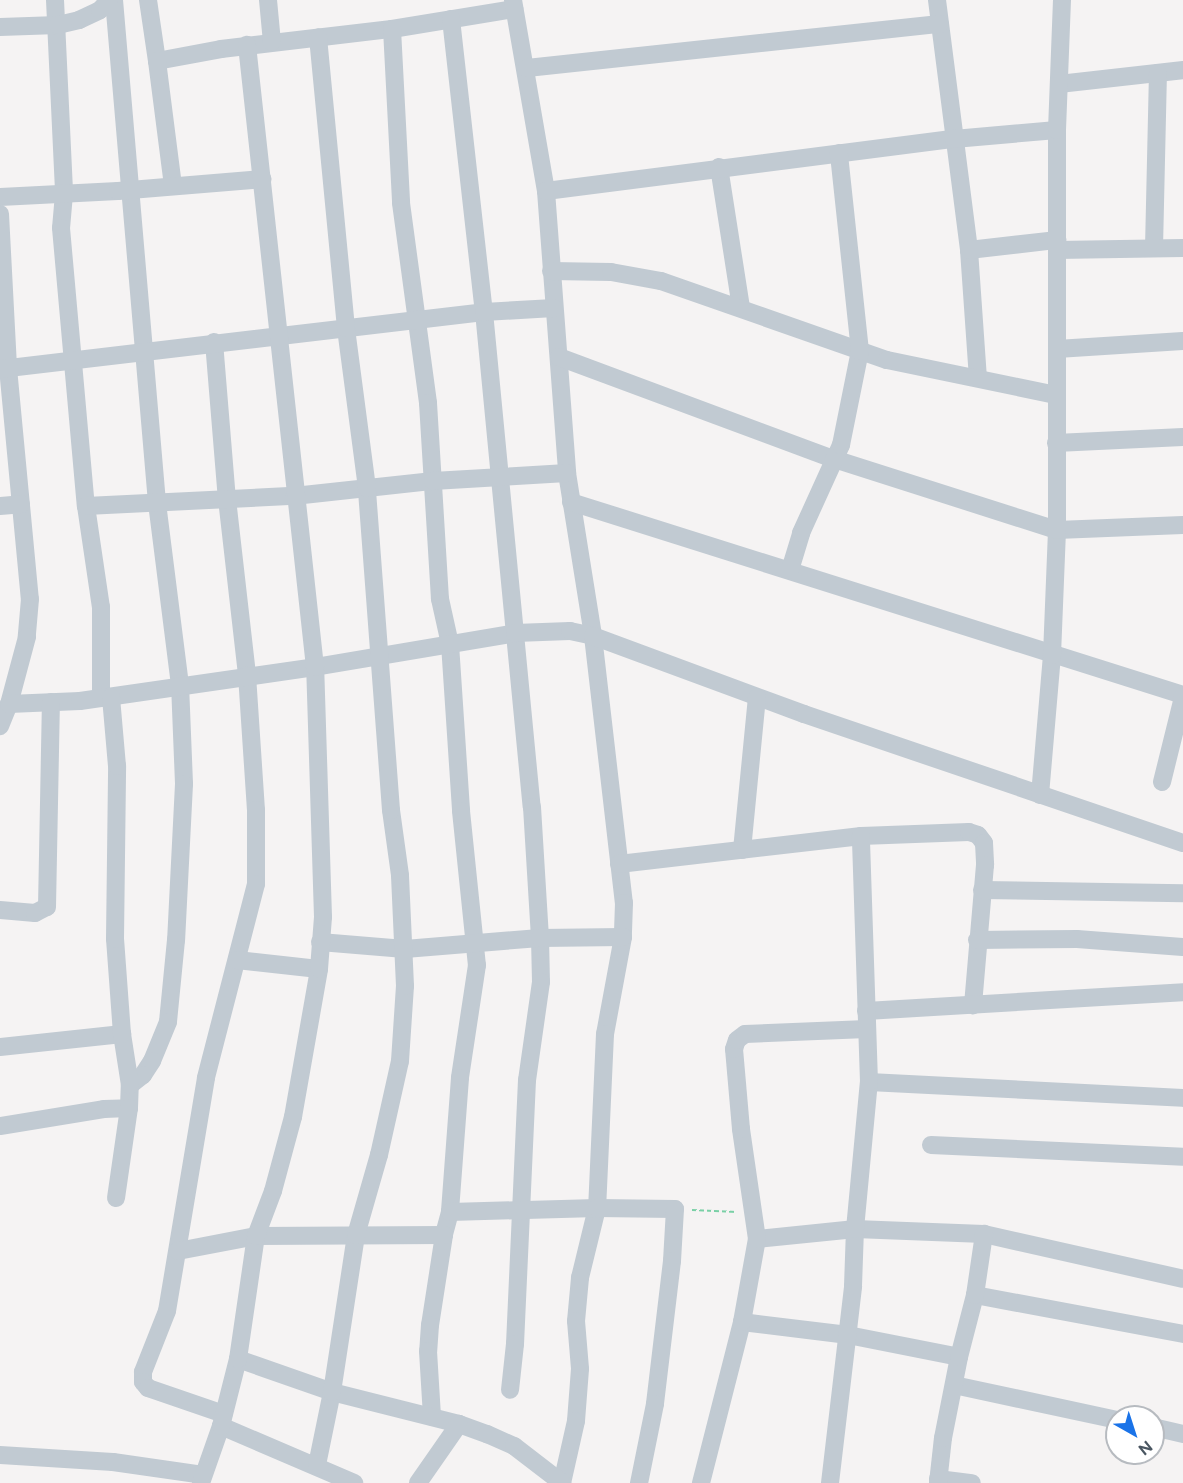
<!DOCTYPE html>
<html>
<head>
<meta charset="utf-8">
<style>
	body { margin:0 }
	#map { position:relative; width:1183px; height:1483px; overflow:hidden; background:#f5f3f3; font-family:Figtree,sans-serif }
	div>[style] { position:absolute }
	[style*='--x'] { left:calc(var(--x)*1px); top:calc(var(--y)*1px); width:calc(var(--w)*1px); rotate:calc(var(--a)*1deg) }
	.path>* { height:2px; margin-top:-1px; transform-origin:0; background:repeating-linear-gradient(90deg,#7ad0a6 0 4.5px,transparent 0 7.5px) }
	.minor>* { height:18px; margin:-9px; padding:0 9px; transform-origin:9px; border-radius:9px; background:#c1cad2 }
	span { translate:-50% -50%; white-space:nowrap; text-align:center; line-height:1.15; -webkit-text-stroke:4.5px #fff; paint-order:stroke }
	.north { position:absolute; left:1105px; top:1405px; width:60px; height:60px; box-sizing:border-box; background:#fff; border:2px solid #b7bbc0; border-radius:50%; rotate:141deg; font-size:16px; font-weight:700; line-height:24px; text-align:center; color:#4a5661 }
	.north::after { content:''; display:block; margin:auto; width:21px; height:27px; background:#1a73e8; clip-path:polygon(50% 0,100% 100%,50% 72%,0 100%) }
</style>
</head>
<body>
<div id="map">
	<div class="path">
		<div style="--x:692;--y:1210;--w:45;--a:2.5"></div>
	</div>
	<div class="minor">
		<div style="--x:55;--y:0;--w:194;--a:87.3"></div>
		<div style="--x:64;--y:194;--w:34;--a:95"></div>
		<div style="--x:61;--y:228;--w:279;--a:84.9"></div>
		<div style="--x:86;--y:506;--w:102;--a:81.6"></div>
		<div style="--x:101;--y:607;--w:91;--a:90"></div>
		<div style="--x:114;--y:0;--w:505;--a:85.11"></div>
		<div style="--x:157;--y:503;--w:182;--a:82.8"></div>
		<div style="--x:180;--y:684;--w:100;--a:87.7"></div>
		<div style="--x:184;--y:784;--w:156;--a:92.9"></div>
		<div style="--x:176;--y:940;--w:82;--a:95.6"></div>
		<div style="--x:168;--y:1022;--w:42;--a:112.3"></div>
		<div style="--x:152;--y:1061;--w:17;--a:123"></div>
		<div style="--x:143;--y:1075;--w:16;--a:142"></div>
		<div style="--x:148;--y:0;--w:62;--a:81.6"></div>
		<div style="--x:157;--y:61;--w:65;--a:-10.6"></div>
		<div style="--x:221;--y:49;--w:172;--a:-6.7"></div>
		<div style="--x:392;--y:29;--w:124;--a:-9.3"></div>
		<div style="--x:268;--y:0;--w:42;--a:84.6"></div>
		<div style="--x:513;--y:0;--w:194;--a:80.2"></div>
		<div style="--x:546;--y:191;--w:283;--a:85.7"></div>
		<div style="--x:567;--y:473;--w:165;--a:80.9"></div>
		<div style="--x:593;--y:636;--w:269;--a:83.4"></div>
		<div style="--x:624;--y:903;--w:34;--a:92"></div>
		<div style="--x:623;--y:937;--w:99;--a:100.5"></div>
		<div style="--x:605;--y:1034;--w:174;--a:92.6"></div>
		<div style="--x:597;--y:1208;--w:72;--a:103.7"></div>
		<div style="--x:580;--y:1278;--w:43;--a:95.3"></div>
		<div style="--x:576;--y:1321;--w:48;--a:85.2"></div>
		<div style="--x:580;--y:1369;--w:52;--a:94.4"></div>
		<div style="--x:576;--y:1421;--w:64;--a:102.7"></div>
		<div style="--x:937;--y:0;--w:252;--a:82.7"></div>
		<div style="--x:969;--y:250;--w:128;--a:86"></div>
		<div style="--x:451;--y:19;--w:295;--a:83.6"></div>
		<div style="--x:484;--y:312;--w:497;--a:84.5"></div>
		<div style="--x:532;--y:807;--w:131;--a:86.5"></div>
		<div style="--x:540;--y:938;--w:44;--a:88.7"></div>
		<div style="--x:541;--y:982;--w:99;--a:98.1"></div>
		<div style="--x:527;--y:1080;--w:264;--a:92.6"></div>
		<div style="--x:515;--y:1344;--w:46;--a:96.2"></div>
		<div style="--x:0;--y:27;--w:58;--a:-2"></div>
		<div style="--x:58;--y:25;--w:22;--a:-13"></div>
		<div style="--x:79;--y:20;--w:23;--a:-25"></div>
		<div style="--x:100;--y:10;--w:13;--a:-48"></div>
		<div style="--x:392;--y:29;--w:174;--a:87"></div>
		<div style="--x:401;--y:203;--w:202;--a:82.3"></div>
		<div style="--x:428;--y:403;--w:196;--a:86.5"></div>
		<div style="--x:440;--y:599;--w:46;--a:77.5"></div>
		<div style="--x:450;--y:644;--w:167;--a:86.2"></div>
		<div style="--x:461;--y:811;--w:155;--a:84.1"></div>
		<div style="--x:477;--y:965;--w:114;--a:98.6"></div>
		<div style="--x:460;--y:1078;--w:134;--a:94.3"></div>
		<div style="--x:450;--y:1212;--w:24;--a:105"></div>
		<div style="--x:444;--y:1235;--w:91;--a:98.8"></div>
		<div style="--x:430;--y:1325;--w:26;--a:94"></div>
		<div style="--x:428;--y:1351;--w:66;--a:86.5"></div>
		<div style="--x:157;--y:61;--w:126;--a:82.7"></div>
		<div style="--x:527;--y:68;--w:415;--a:-6.1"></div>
		<div style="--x:1059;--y:84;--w:125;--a:-6.4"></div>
		<div style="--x:719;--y:167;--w:142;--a:81.1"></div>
		<div style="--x:546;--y:191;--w:411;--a:-7.3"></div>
		<div style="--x:954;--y:139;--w:103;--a:-5"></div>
		<div style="--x:0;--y:197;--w:118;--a:-2.9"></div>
		<div style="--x:118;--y:191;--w:145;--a:-4.7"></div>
		<div style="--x:0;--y:214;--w:154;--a:87"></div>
		<div style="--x:8;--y:368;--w:232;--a:84.6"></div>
		<div style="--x:30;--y:599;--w:38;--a:95"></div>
		<div style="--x:27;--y:637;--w:69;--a:105"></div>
		<div style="--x:9;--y:704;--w:24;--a:112"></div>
		<div style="--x:1154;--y:248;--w:175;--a:-88.7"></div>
		<div style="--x:969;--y:250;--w:89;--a:-6.5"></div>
		<div style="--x:1057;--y:250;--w:126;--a:-0.9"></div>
		<div style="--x:551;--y:271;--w:60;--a:1"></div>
		<div style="--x:611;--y:272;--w:51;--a:10.2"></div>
		<div style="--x:661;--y:281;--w:239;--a:19.3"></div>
		<div style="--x:887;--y:360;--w:173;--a:11.7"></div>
		<div style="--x:214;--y:342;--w:158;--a:85.3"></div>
		<div style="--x:227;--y:499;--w:177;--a:83.5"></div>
		<div style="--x:247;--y:675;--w:135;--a:86.2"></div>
		<div style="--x:256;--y:810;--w:74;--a:90"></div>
		<div style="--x:256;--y:884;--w:200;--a:104.5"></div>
		<div style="--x:206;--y:1078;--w:236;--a:99.5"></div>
		<div style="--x:167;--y:1311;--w:66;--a:111.5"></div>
		<div style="--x:143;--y:1372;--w:10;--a:90"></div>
		<div style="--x:143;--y:1382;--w:8;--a:50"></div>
		<div style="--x:148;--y:1388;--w:80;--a:18.9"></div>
		<div style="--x:1057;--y:349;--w:126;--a:-3.6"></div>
		<div style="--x:559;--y:357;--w:293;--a:20.4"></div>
		<div style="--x:834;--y:459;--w:234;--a:17.7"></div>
		<div style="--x:1057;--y:530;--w:126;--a:-2.3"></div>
		<div style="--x:0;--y:369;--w:487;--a:-6.7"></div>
		<div style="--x:484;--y:312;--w:70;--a:-3.3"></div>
		<div style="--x:1056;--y:443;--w:127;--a:-2.7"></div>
		<div style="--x:571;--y:502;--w:642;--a:17.5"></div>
		<div style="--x:0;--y:506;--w:21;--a:-5"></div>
		<div style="--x:86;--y:506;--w:208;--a:-2.8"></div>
		<div style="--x:294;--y:496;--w:140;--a:-6.2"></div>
		<div style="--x:433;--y:481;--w:134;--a:-3.4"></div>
		<div style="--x:790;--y:570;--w:39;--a:-73"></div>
		<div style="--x:801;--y:533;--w:97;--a:-65.6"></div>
		<div style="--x:841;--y:445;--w:96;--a:-78.6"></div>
		<div style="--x:860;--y:351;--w:199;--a:-96.1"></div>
		<div style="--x:9;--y:704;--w:71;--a:-2.4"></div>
		<div style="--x:80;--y:701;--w:237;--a:-8.2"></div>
		<div style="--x:315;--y:667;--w:203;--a:-9.6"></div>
		<div style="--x:515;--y:633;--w:55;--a:-2.1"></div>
		<div style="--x:570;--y:631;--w:24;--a:12"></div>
		<div style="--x:593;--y:636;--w:225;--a:20.3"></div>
		<div style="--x:804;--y:714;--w:400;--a:18.8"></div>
		<div style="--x:1162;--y:782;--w:88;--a:-76.1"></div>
		<div style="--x:1040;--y:795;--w:141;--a:-85.1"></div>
		<div style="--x:1052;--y:655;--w:125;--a:-87.7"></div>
		<div style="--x:1057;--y:530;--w:400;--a:-90"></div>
		<div style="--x:1057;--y:130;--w:130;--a:-87.8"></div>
		<div style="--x:742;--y:850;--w:153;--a:-84.4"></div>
		<div style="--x:619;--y:864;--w:244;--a:-6.6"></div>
		<div style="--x:861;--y:836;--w:108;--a:-2.1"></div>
		<div style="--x:969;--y:832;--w:9;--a:18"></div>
		<div style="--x:978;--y:835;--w:10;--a:53"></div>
		<div style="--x:984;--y:843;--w:22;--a:87"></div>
		<div style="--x:985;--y:865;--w:141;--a:94.9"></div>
		<div style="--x:982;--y:890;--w:201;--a:0.9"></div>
		<div style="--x:0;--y:910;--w:35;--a:5"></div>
		<div style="--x:35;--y:913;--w:13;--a:-27"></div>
		<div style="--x:47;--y:907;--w:205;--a:-88.9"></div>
		<div style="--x:977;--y:940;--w:100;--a:-0.6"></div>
		<div style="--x:1077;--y:939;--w:106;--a:4.3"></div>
		<div style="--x:320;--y:942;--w:85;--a:4.7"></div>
		<div style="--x:405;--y:949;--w:135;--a:-4.7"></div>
		<div style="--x:540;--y:938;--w:83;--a:-0.7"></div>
		<div style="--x:237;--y:960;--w:82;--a:6.3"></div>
		<div style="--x:866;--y:1011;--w:318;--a:-3.4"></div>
		<div style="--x:0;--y:1047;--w:123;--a:-6.1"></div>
		<div style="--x:869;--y:1082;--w:314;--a:2.9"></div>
		<div style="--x:0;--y:1126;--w:105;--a:-9.3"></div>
		<div style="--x:104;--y:1109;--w:25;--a:-2"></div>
		<div style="--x:129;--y:1108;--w:23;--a:-88"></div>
		<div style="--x:130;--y:1085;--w:52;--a:-98.9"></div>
		<div style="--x:122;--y:1034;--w:95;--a:-94.2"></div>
		<div style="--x:115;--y:939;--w:173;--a:-89.3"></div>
		<div style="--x:117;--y:766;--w:69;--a:-95"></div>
		<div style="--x:931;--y:1145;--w:252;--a:2.7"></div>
		<div style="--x:116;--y:1198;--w:91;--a:-81.8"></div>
		<div style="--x:450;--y:1212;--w:147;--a:-1.6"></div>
		<div style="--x:597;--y:1208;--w:78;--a:0.7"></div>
		<div style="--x:675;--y:1209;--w:52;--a:93.3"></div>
		<div style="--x:672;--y:1261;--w:144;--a:96.8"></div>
		<div style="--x:655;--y:1404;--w:81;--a:101.4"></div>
		<div style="--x:757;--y:1239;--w:99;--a:-5.8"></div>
		<div style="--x:855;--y:1229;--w:129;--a:2.2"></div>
		<div style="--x:984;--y:1234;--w:204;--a:12.7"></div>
		<div style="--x:178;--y:1251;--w:79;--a:-10.9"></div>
		<div style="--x:256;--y:1236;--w:188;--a:-0.3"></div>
		<div style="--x:975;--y:1295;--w:212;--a:10.6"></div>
		<div style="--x:742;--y:1322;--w:107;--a:7"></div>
		<div style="--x:848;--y:1335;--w:113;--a:11.2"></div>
		<div style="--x:238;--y:1359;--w:100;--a:19.3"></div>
		<div style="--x:332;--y:1392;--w:131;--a:14.1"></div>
		<div style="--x:459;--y:1424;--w:30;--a:20"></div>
		<div style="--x:487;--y:1434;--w:30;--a:24"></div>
		<div style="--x:514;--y:1446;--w:61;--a:37.6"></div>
		<div style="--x:954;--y:1385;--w:167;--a:12.1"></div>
		<div style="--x:221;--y:1426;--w:145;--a:23.2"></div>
		<div style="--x:1153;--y:1427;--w:31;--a:13"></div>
		<div style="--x:0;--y:1455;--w:113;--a:3.5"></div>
		<div style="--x:113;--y:1462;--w:91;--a:8.2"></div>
		<div style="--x:317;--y:1465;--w:75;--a:-78.4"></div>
		<div style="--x:332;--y:1392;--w:159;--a:-81.3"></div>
		<div style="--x:356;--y:1235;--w:83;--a:-74"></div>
		<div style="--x:379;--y:1155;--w:96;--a:-77.4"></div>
		<div style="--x:400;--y:1061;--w:75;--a:-86.2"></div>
		<div style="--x:405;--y:986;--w:111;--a:-92.6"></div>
		<div style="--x:400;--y:875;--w:66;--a:-97.9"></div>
		<div style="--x:391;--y:810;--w:323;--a:-94.3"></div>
		<div style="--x:367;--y:488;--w:161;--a:-97.5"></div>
		<div style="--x:346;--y:328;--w:292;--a:-95.5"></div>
		<div style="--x:938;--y:1479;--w:34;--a:7"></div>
		<div style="--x:201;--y:1483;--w:60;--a:-70.7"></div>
		<div style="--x:221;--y:1426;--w:69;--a:-75.8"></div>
		<div style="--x:238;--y:1359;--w:124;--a:-81.7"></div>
		<div style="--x:256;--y:1236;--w:48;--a:-69.3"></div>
		<div style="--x:273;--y:1191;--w:77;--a:-74.9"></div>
		<div style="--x:293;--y:1117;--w:150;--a:-80"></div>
		<div style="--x:319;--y:969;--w:52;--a:-85.6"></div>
		<div style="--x:323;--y:917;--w:250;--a:-91.8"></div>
		<div style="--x:315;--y:667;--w:626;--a:-96.24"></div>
		<div style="--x:418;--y:1483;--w:72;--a:-55.2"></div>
		<div style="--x:701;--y:1483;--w:166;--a:-75.7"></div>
		<div style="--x:742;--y:1322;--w:84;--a:-79.8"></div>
		<div style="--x:757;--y:1239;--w:111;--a:-98.3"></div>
		<div style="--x:741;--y:1129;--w:80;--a:-95"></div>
		<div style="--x:734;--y:1049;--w:9;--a:-72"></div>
		<div style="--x:737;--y:1040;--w:10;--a:-37"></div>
		<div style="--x:745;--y:1034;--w:122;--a:-2.3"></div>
		<div style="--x:830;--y:1483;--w:198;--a:-83.3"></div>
		<div style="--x:853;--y:1286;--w:57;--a:-88"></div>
		<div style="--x:855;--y:1229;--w:148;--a:-84.6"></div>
		<div style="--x:869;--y:1082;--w:246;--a:-91.9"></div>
		<div style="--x:938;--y:1483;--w:45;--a:-83.7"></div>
		<div style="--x:943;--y:1438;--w:83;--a:-78.8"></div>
		<div style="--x:959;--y:1357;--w:64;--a:-75.5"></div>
		<div style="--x:975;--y:1295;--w:62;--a:-81.6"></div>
	</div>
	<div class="north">N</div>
</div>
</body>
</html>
